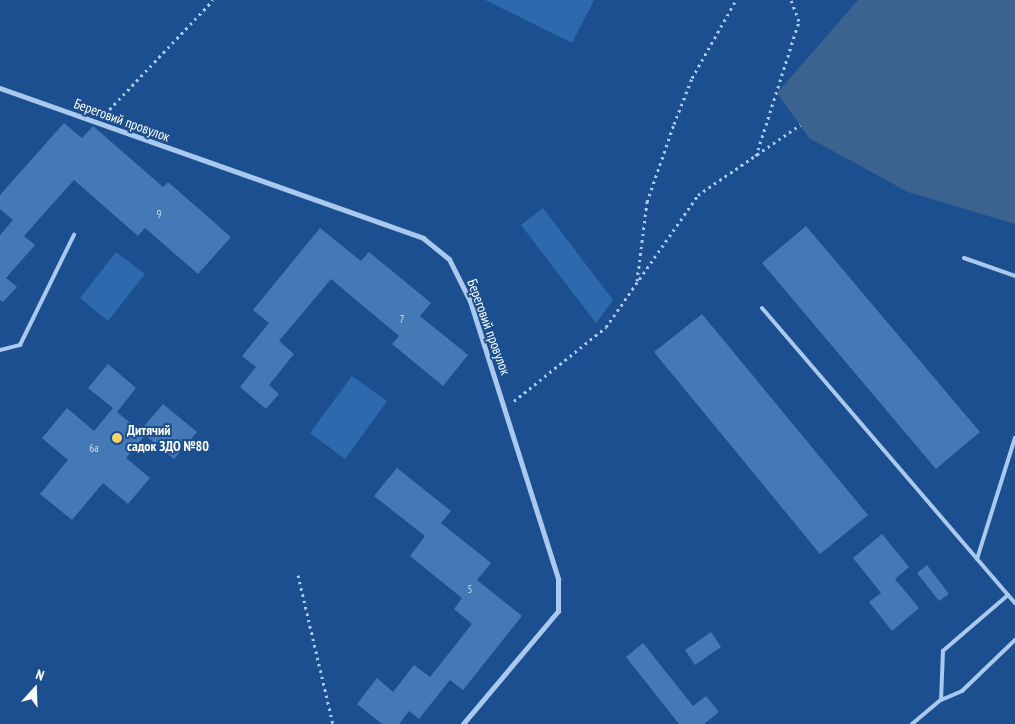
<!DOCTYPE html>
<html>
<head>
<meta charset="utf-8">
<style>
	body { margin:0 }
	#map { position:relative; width:1015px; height:724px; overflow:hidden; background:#1b4f8f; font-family:"PT Sans Narrow",sans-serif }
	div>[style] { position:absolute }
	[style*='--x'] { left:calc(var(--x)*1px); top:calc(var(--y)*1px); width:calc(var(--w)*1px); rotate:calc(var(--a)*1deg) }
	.green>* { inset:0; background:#2e69ad }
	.water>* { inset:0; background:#3c6290 }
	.building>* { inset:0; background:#4478b7 }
	.path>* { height:3px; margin-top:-1.5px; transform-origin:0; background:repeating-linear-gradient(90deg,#a9c9ee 0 2.5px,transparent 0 6.5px) }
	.service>* { height:4px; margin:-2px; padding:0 2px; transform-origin:2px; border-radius:2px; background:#a9c9ee }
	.minor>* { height:5px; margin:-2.5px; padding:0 2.5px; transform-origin:2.5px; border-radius:2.5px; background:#a9c9ee }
	.dots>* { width:14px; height:14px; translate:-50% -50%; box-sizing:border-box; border:2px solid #1b4f8f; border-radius:50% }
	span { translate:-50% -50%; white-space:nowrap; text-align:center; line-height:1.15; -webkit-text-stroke:4px #1b4f8f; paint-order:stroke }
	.number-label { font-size:11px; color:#d0dded }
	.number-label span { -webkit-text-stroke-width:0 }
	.street-label { font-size:14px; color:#fff }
	.poi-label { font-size:14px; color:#fff; font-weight:700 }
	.left { translate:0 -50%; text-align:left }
	.north { position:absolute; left:10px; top:664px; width:50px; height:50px; -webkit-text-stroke:4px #1b4f8f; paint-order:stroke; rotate:20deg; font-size:14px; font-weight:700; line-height:20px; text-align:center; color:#fff }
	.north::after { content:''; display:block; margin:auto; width:18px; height:22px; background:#fff; clip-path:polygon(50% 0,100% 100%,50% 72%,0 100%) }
</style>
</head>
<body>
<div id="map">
	<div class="green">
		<div style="clip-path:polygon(485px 0,594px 0,572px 43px)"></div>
		<div style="clip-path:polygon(543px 208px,613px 300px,596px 323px,521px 225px)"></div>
		<div style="clip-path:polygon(116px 252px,145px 274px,108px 321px,80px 298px)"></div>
		<div style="clip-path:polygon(352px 376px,387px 401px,345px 459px,310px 433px)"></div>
	</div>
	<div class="water">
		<div style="clip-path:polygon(858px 0,1015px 0,1015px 224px,908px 192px,809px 138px,777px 93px)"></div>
	</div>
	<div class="building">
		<div style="clip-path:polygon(64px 123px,82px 138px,93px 126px,163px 187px,168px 182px,231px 237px,198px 274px,145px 228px,138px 236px,74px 180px,24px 236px,35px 245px,6px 278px,17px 287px,3px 302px,0 300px,0 235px,13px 220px,0 209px,0 195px)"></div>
		<div style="clip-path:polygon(806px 226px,980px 432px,936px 469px,762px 263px)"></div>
		<div style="clip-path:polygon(320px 228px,361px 261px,369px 252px,431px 303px,420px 316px,468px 355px,443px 386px,392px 344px,399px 336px,331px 279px,279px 341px,294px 354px,269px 385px,279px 394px,266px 409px,240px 387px,256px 367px,242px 356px,269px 323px,253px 310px)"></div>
		<div style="clip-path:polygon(702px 314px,868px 515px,820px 554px,654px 352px)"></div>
		<div style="clip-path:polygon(108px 364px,136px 388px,117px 412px,140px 431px,163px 404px,197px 432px,174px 459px,145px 435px,126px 458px,150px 478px,128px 504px,103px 483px,72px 520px,40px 494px,68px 460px,42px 438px,67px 408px,94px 431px,113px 408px,88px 388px)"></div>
		<div style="clip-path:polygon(397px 468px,451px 511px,441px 523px,491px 563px,477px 580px,522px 616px,463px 690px,450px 680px,419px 719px,409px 711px,399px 724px,382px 724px,357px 704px,377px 678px,393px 692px,414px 665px,430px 677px,472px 624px,454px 609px,462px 598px,410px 556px,425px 536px,374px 496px)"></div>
		<div style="clip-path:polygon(882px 534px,909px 567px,895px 579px,919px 608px,892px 631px,869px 602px,881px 593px,853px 558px)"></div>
		<div style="clip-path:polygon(927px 565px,949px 594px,939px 601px,917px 573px)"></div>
		<div style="clip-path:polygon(711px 632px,721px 647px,695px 665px,685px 650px)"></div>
		<div style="clip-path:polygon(643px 643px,693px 706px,706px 696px,719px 712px,704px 724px,679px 724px,626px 657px)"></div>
	</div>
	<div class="path">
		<div style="--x:105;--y:114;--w:157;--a:-46.5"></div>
		<div style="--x:756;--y:156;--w:142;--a:-72.3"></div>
		<div style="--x:799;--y:21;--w:22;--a:-111"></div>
		<div style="--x:637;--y:281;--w:80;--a:-82.8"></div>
		<div style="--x:647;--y:202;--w:83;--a:-70.9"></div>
		<div style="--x:674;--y:124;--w:49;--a:-68.6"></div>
		<div style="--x:692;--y:78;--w:90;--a:-60.6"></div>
		<div style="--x:514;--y:401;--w:118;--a:-38.8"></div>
		<div style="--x:606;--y:327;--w:161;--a:-55.1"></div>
		<div style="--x:698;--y:195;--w:124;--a:-34.5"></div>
		<div style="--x:298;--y:575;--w:153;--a:76.8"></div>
	</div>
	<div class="service">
		<div style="--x:964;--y:258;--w:54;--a:19.4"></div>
		<div style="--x:762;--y:308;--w:378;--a:49.4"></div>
		<div style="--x:1008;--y:595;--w:86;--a:139.3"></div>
		<div style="--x:943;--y:651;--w:49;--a:92.3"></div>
		<div style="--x:0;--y:350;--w:21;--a:-14"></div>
		<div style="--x:20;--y:345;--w:123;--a:-63.9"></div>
		<div style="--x:977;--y:559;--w:127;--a:-72.6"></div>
		<div style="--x:1008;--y:595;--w:11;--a:49"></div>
		<div style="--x:912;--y:724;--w:38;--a:-40"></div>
		<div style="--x:941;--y:700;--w:23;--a:-23"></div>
		<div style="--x:962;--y:691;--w:74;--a:-43.9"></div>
	</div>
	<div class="minor">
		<div style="--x:0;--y:88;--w:449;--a:19.5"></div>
		<div style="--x:423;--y:238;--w:33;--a:39"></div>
		<div style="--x:449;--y:259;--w:47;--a:63.4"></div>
		<div style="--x:470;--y:301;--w:292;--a:72.4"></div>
		<div style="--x:558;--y:579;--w:32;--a:90"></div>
		<div style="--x:558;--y:611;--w:148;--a:130.1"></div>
	</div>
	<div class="dots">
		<div style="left:117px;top:438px;background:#ffd166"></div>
	</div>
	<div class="number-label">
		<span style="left:159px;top:214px">9</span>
		<span style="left:402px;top:319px">7</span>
		<span style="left:94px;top:448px">6а</span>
		<span style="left:470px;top:589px">5</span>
	</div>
	<div class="street-label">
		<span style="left:122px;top:120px;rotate:20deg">Береговий провулок</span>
		<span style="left:489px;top:327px;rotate:70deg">Береговий провулок</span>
	</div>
	<div class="poi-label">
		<span class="left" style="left:127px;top:438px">Дитячий<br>садок ЗДО №80</span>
	</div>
	<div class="north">N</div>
</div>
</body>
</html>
